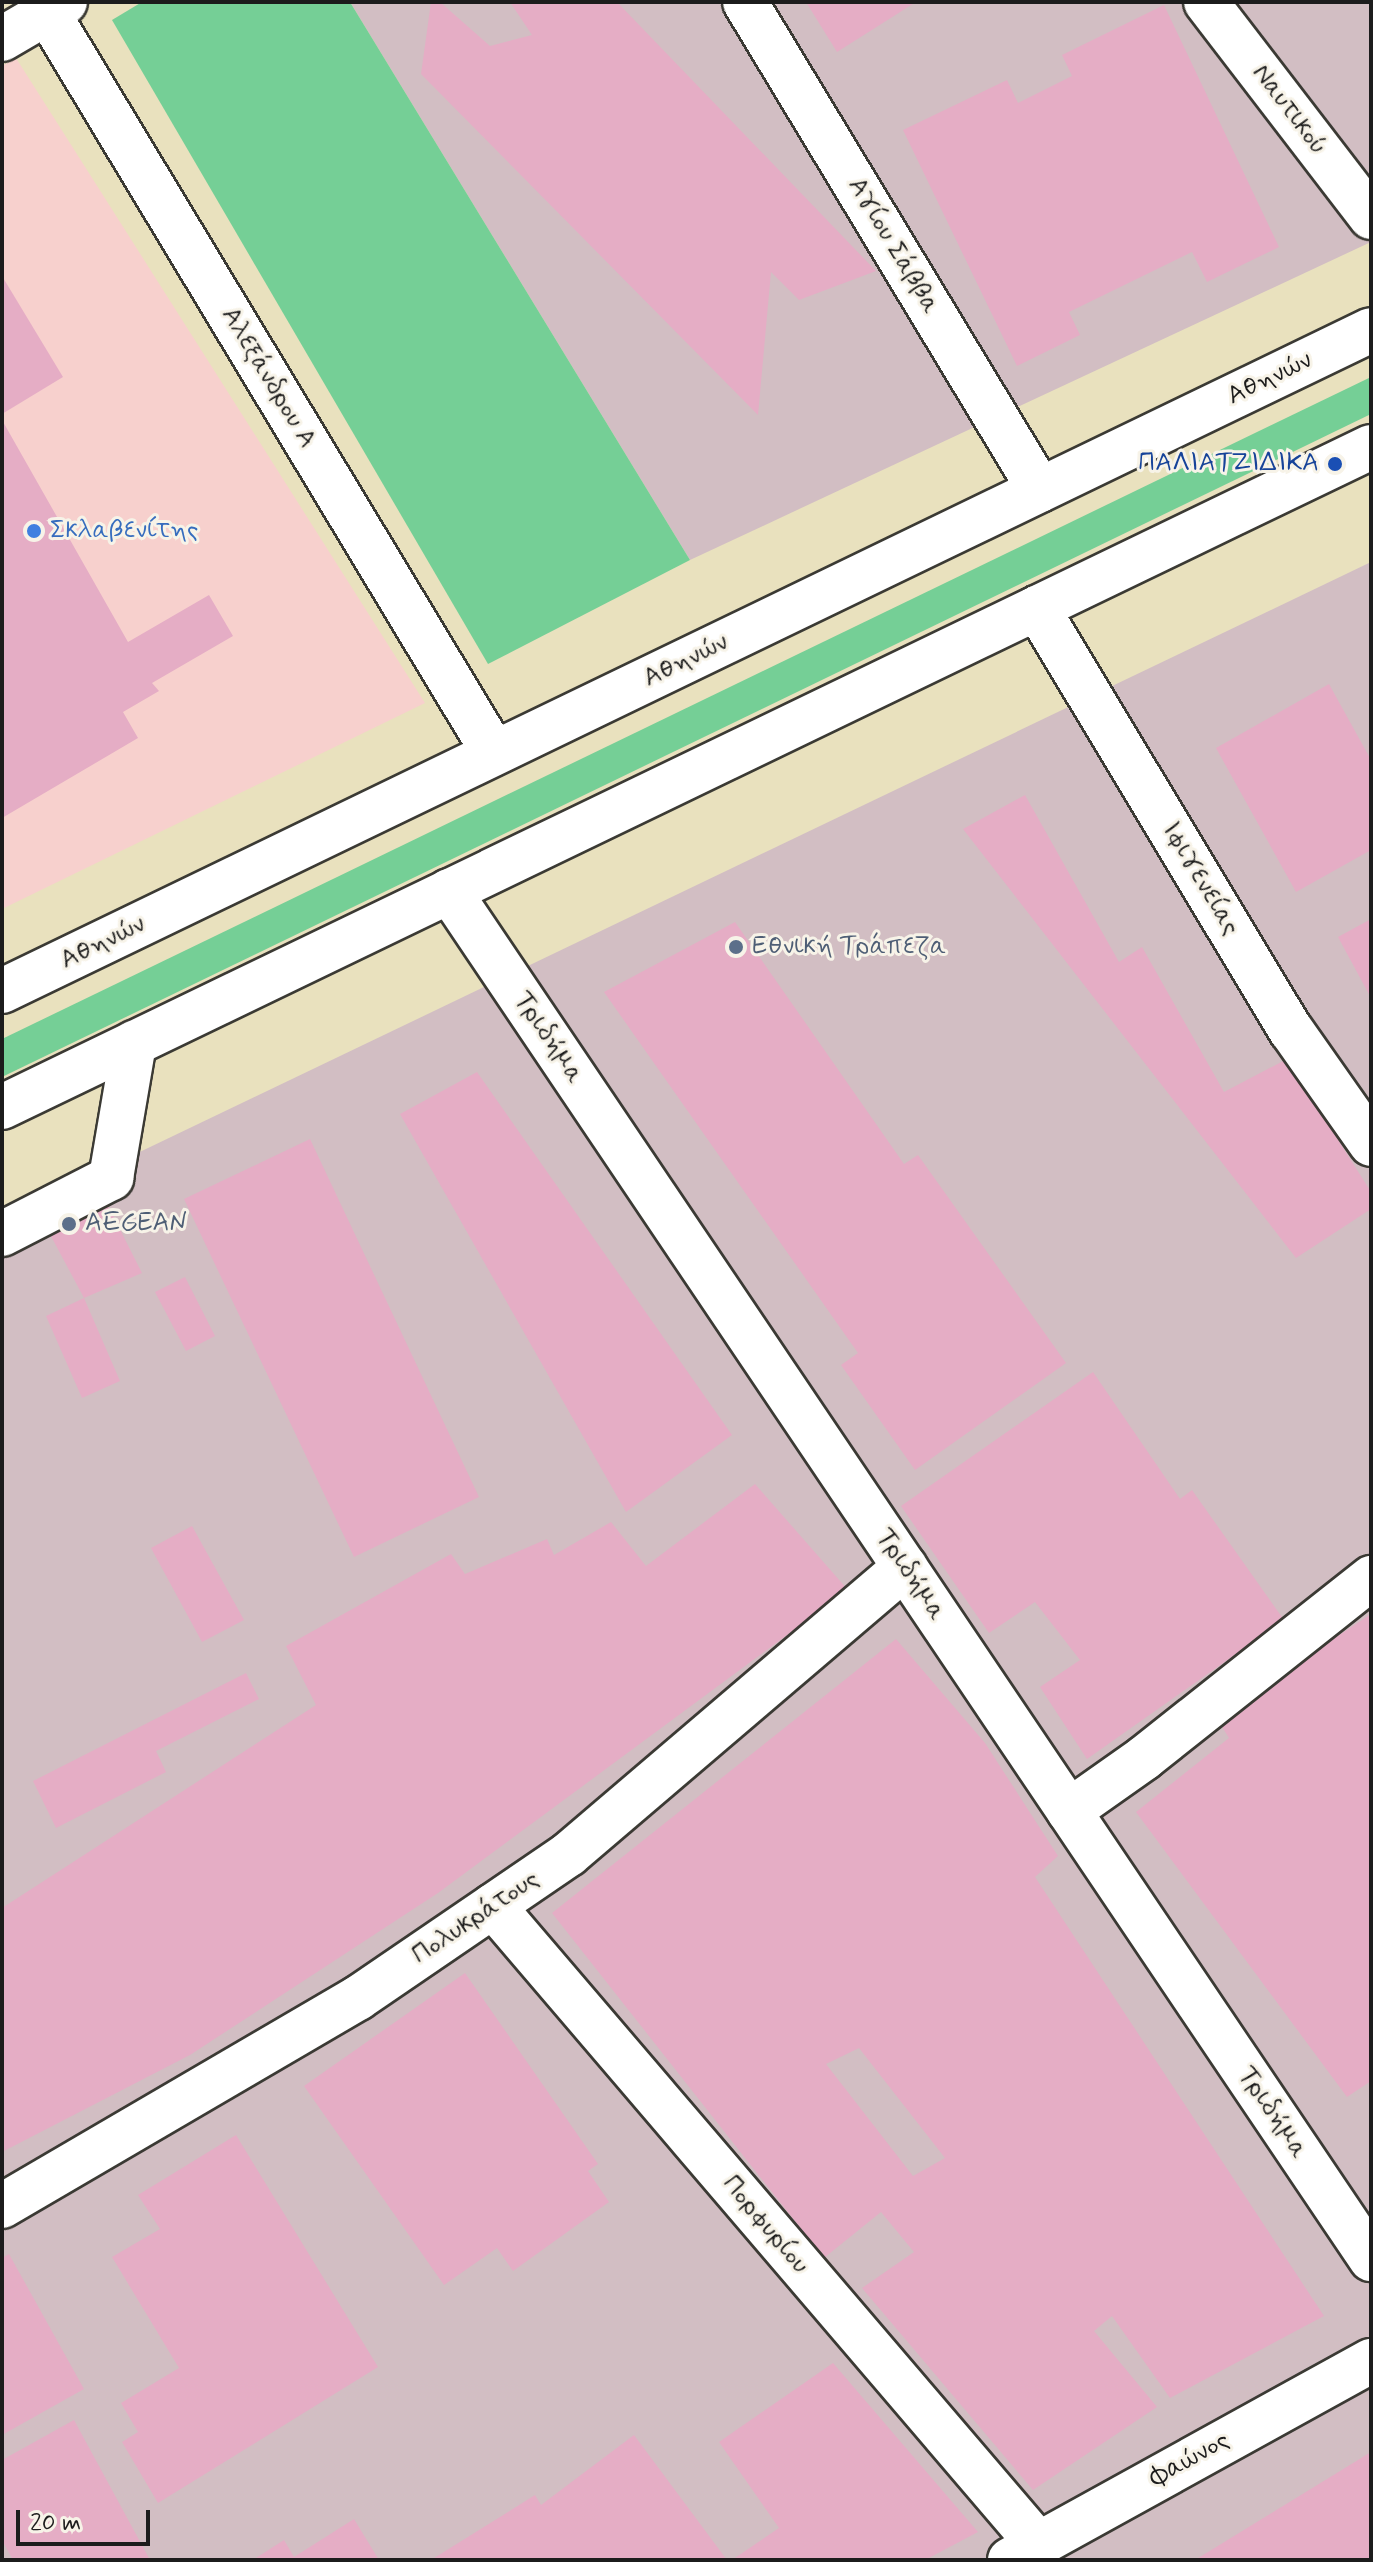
<!DOCTYPE html>
<html>
<head>
<meta charset="utf-8">
<style>
	body { margin:0 }
	#map { position:relative; width:1373px; height:2562px; overflow:hidden; background:#e9e1be; font-family:Mynerve,sans-serif }
	div>[style] { position:absolute }
	[style*='--x'] { left:calc(var(--x)*1px); top:calc(var(--y)*1px); width:calc(var(--w)*1px); rotate:calc(var(--a)*1deg) }
	.built>* { inset:0; background:#f7d0cd }
	.industrial>* { inset:0; background:#d2bec3 }
	.green>* { inset:0; background:#75cf96 }
	.building>* { inset:0; background:#e5adc5 }
	.roads { filter:drop-shadow(2px 0 #3b3a34) drop-shadow(-2px 0 #3b3a34) drop-shadow(0 2px #3b3a34) drop-shadow(0 -2px #3b3a34) }
	.minor>* { height:44px; margin:-22px; padding:0 22px; transform-origin:22px; border-radius:22px; background:#fff }
	.highway>* { height:44px; margin:-22px; padding:0 22px; transform-origin:22px; border-radius:22px; background:#fff }
	.dots>* { width:22px; height:22px; translate:-50% -50%; box-sizing:border-box; border:4px solid #f7f3e8; border-radius:50% }
	span { translate:-50% -50%; white-space:nowrap; text-align:center; line-height:1.15; -webkit-text-stroke:6px #f7f3e8; paint-order:stroke }
	.street-label { font-size:26px; color:#1c1c1c }
	.transit-label { font-size:26px; color:#164399 }
	.right { translate:-100% -50%; text-align:right }
	.shop-label { font-size:26px; color:#366cbe }
	.left { translate:0 -50%; text-align:left }
	.service-label { font-size:26px; color:#4e5e75 }
	.frame { position:absolute; inset:0; border:4px solid #1c1c1c; pointer-events:none }
	.scale { position:absolute; left:16px; top:2510px; width:134px; height:36px; box-sizing:border-box; border:4px solid #1c1c1c; border-top:0; padding-left:10px; font-size:24px; line-height:28px; white-space:nowrap; color:#1c1c1c; -webkit-text-stroke:6px #f7f3e8; paint-order:stroke }
</style>
</head>
<body>
<div id="map">
	<div class="built">
		<div style="clip-path:polygon(16px 58px,425px 703px,2px 909px,2px 66px)"></div>
	</div>
	<div class="industrial">
		<div style="clip-path:polygon(350px 2px,1371px 2px,1371px 242px,690px 560px)"></div>
		<div style="clip-path:polygon(1371px 562px,1371px 2560px,2px 2560px,2px 1218px)"></div>
	</div>
	<div class="green">
		<div style="clip-path:polygon(142px 2px,350px 2px,690px 560px,488px 664px,112px 20px)"></div>
		<div style="clip-path:polygon(1371px 377px,1371px 414px,2px 1077px,2px 1039px)"></div>
	</div>
	<div class="building">
		<div style="clip-path:polygon(431px 2px,440px 2px,490px 46px,532px 35px,510px 2px,617px 2px,876px 271px,799px 300px,771px 272px,758px 415px,421px 74px)"></div>
		<div style="clip-path:polygon(806px 2px,916px 2px,837px 52px)"></div>
		<div style="clip-path:polygon(1164px 5px,1279px 247px,1207px 282px,1192px 252px,1069px 312px,1080px 335px,1017px 366px,903px 130px,1007px 80px,1018px 103px,1072px 76px,1062px 55px)"></div>
		<div style="clip-path:polygon(2px 276px,63px 377px,2px 414px)"></div>
		<div style="clip-path:polygon(2px 420px,128px 642px,209px 595px,233px 636px,152px 683px,159px 691px,123px 712px,138px 738px,2px 818px)"></div>
		<div style="clip-path:polygon(1329px 684px,1371px 760px,1371px 850px,1296px 892px,1216px 748px)"></div>
		<div style="clip-path:polygon(1025px 795px,1119px 962px,1142px 947px,1224px 1092px,1287px 1059px,1371px 1192px,1371px 1209px,1296px 1258px,963px 829px)"></div>
		<div style="clip-path:polygon(1371px 919px,1371px 998px,1338px 937px)"></div>
		<div style="clip-path:polygon(735px 922px,904px 1164px,918px 1155px,1066px 1363px,915px 1470px,841px 1365px,858px 1353px,604px 992px)"></div>
		<div style="clip-path:polygon(477px 1072px,732px 1435px,626px 1512px,400px 1114px)"></div>
		<div style="clip-path:polygon(310px 1139px,479px 1497px,354px 1557px,184px 1199px)"></div>
		<div style="clip-path:polygon(102px 1194px,142px 1273px,84px 1298px,120px 1381px,82px 1398px,46px 1316px,84px 1298px,44px 1223px)"></div>
		<div style="clip-path:polygon(185px 1277px,215px 1336px,186px 1351px,155px 1292px)"></div>
		<div style="clip-path:polygon(1093px 1372px,1180px 1499px,1192px 1490px,1284px 1620px,1087px 1759px,1040px 1687px,1080px 1660px,1035px 1602px,989px 1633px,901px 1506px)"></div>
		<div style="clip-path:polygon(755px 1484px,848px 1590px,438px 1893px,190px 2055px,2px 2152px,2px 1908px,316px 1705px,286px 1646px,451px 1554px,465px 1574px,547px 1539px,554px 1555px,611px 1522px,646px 1566px)"></div>
		<div style="clip-path:polygon(192px 1526px,244px 1620px,202px 1642px,151px 1548px)"></div>
		<div style="clip-path:polygon(1371px 1614px,1371px 2081px,1347px 2097px,1136px 1812px,1229px 1738px,1216px 1717px)"></div>
		<div style="clip-path:polygon(evenodd,896px 1639px,985px 1743px,1058px 1856px,1035px 1877px,1324px 2316px,1170px 2398px,1112px 2316px,1094px 2331px,1157px 2407px,1033px 2490px,862px 2288px,914px 2252px,881px 2212px,824px 2258px,552px 1913px,896px 1639px,859px 2048px,945px 2158px,913px 2176px,826px 2064px,859px 2048px)"></div>
		<div style="clip-path:polygon(246px 1673px,259px 1699px,156px 1751px,166px 1772px,56px 1828px,33px 1781px)"></div>
		<div style="clip-path:polygon(465px 1973px,598px 2164px,588px 2171px,609px 2202px,513px 2271px,497px 2248px,444px 2285px,304px 2086px)"></div>
		<div style="clip-path:polygon(236px 2135px,378px 2367px,158px 2503px,122px 2442px,138px 2432px,121px 2403px,179px 2368px,112px 2257px,160px 2229px,138px 2195px)"></div>
		<div style="clip-path:polygon(9px 2254px,84px 2389px,2px 2435px,2px 2258px)"></div>
		<div style="clip-path:polygon(833px 2363px,978px 2532px,925px 2560px,732px 2560px,779px 2528px,719px 2442px)"></div>
		<div style="clip-path:polygon(74px 2420px,150px 2560px,13px 2560px,2px 2540px,2px 2460px)"></div>
		<div style="clip-path:polygon(634px 2435px,727px 2560px,431px 2560px,535px 2495px,541px 2505px)"></div>
		<div style="clip-path:polygon(1371px 2452px,1371px 2560px,1195px 2560px)"></div>
		<div style="clip-path:polygon(354px 2519px,379px 2560px,253px 2560px,284px 2540px,294px 2557px)"></div>
	</div>
	<div class="roads">
		<div class="minor">
			<div style="--x:41;--y:2;--w:877;--a:58.9"></div>
			<div style="--x:745;--y:2;--w:570;--a:58.85"></div>
			<div style="--x:1206;--y:2;--w:271;--a:52.5"></div>
			<div style="--x:2;--y:39;--w:73;--a:-30.4"></div>
			<div style="--x:1037;--y:608;--w:493;--a:59"></div>
			<div style="--x:1291;--y:1030;--w:139;--a:54.9"></div>
			<div style="--x:449;--y:891;--w:1650;--a:56.02"></div>
			<div style="--x:2;--y:1234;--w:123;--a:-27.2"></div>
			<div style="--x:111;--y:1178;--w:137;--a:-80.3"></div>
			<div style="--x:1069;--y:1811;--w:92;--a:-35.2"></div>
			<div style="--x:1144;--y:1758;--w:290;--a:-38.4"></div>
			<div style="--x:493;--y:1906;--w:839;--a:49.49"></div>
			<div style="--x:2;--y:2206;--w:412;--a:-30.3"></div>
			<div style="--x:358;--y:1998;--w:255;--a:-34.3"></div>
			<div style="--x:569;--y:1854;--w:442;--a:-40.5"></div>
			<div style="--x:1010;--y:2560;--w:412;--a:-28.9"></div>
		</div>
		<div class="highway">
			<div style="--x:2;--y:991;--w:1520;--a:-25.77"></div>
			<div style="--x:2;--y:1107;--w:1520;--a:-25.74"></div>
		</div>
	</div>
	<div class="dots">
		<div style="left:1335px;top:464px;background:#1a4fb4"></div>
		<div style="left:34px;top:531px;background:#3f7fe0"></div>
		<div style="left:736px;top:947px;background:#5c6f8a"></div>
		<div style="left:69px;top:1224px;background:#5c6f8a"></div>
	</div>
	<div class="street-label">
		<span style="left:1289px;top:110px;rotate:53deg">Ναυτικού</span>
		<span style="left:893px;top:246px;rotate:59deg">Αγίου Σάββα</span>
		<span style="left:268px;top:378px;rotate:59deg">Αλεξάνδρου Α</span>
		<span style="left:1270px;top:379px;rotate:-26deg">Αθηνών</span>
		<span style="left:686px;top:661px;rotate:-26deg">Αθηνών</span>
		<span style="left:1200px;top:879px;rotate:59deg">Ιφιγενείας</span>
		<span style="left:103px;top:943px;rotate:-26deg">Αθηνών</span>
		<span style="left:548px;top:1038px;rotate:56deg">Τριδήμα</span>
		<span style="left:910px;top:1575px;rotate:56deg">Τριδήμα</span>
		<span style="left:476px;top:1918px;rotate:-34deg">Πολυκράτους</span>
		<span style="left:1272px;top:2113px;rotate:56deg">Τριδήμα</span>
		<span style="left:765px;top:2225px;rotate:50deg">Πορφυρίου</span>
		<span style="left:1190px;top:2460px;rotate:-29deg">Φαώνος</span>
	</div>
	<div class="transit-label">
		<span class="right" style="left:1319px;top:464px">ΠΑΛΙΑΤΖΙΔΙΚΑ</span>
	</div>
	<div class="shop-label">
		<span class="left" style="left:50px;top:531px">Σκλαβενίτης</span>
	</div>
	<div class="service-label">
		<span class="left" style="left:752px;top:947px">Εθνική Τράπεζα</span>
		<span class="left" style="left:85px;top:1224px">AEGEAN</span>
	</div>
	<div class="frame"></div>
	<div class="scale">20 m</div>
</div>
</body>
</html>
